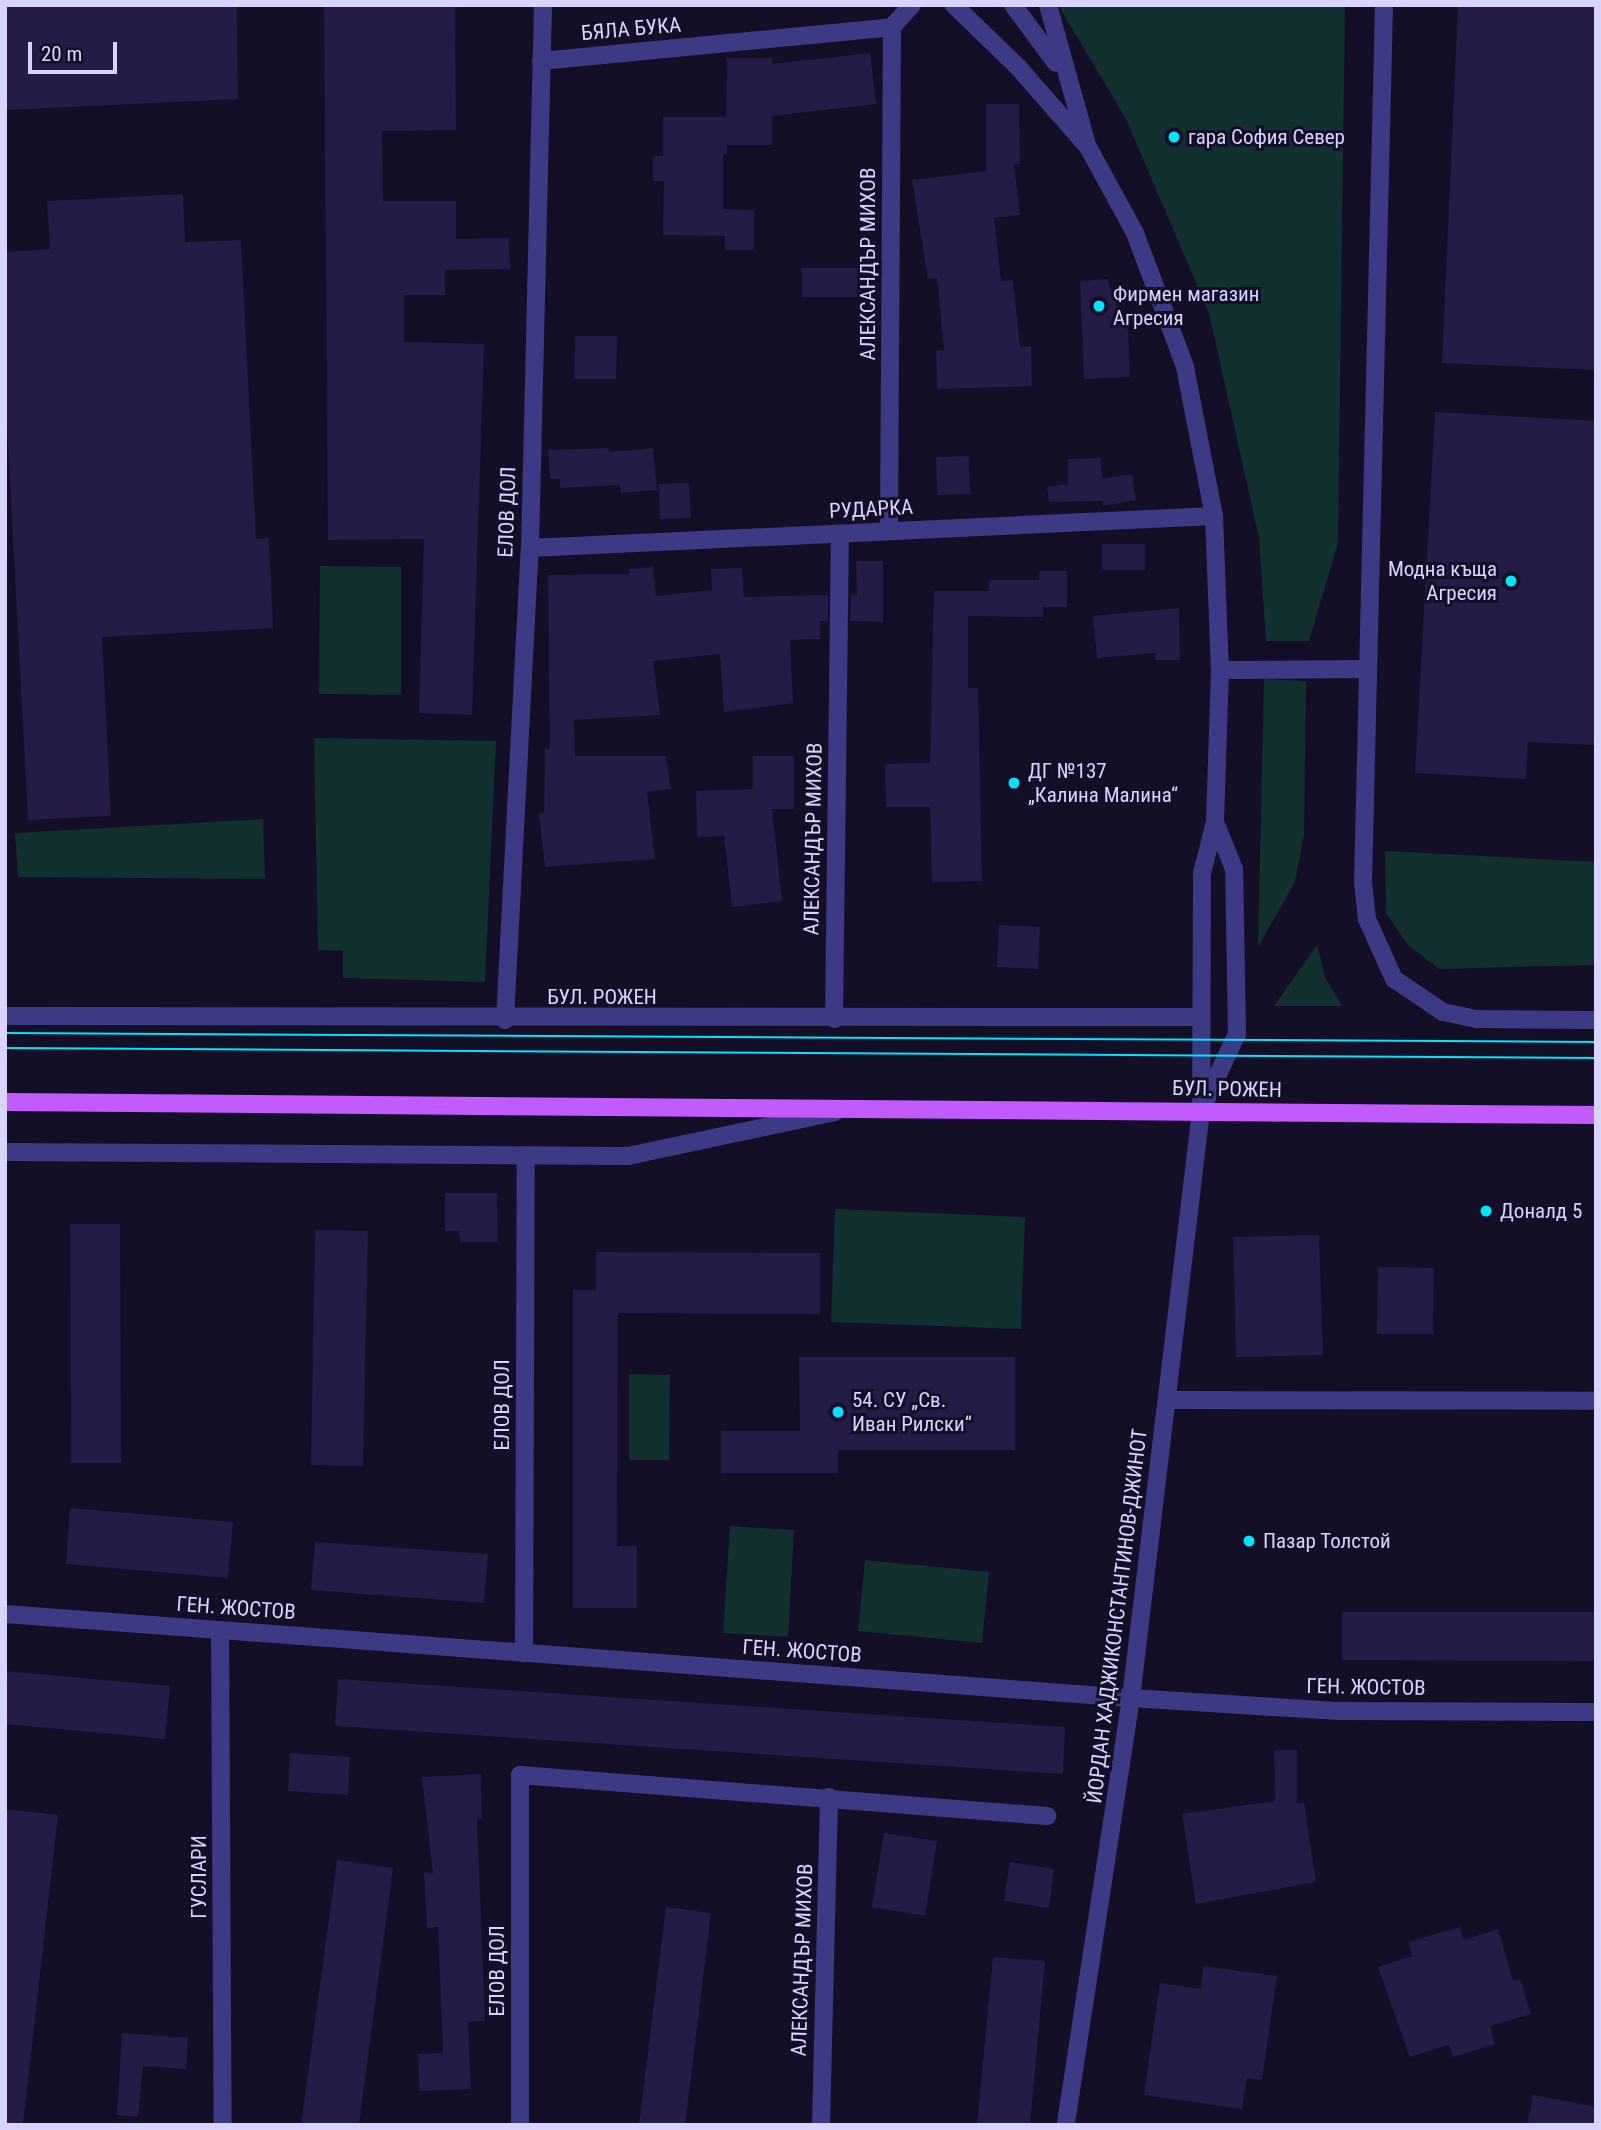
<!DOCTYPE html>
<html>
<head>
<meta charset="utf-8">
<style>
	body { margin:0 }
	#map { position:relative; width:1601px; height:2130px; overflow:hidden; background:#130f26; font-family:"Roboto Condensed",sans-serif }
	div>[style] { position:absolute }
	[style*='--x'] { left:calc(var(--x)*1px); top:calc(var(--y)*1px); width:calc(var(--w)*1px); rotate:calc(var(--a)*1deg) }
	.green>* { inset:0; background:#12302f }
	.building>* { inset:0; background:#241b47 }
	.street>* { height:18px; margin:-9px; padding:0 9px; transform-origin:9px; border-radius:9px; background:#3d3a85 }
	.primary>* { height:18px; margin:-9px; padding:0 9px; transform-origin:9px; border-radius:9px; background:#c25bff }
	.tram>* { height:2px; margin:-1px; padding:0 1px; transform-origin:1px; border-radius:1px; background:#00e5ff }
	.dots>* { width:19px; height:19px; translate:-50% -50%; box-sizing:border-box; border:4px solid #130f26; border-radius:50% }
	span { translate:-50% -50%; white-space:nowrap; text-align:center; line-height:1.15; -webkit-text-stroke:6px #130f26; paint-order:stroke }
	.street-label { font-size:21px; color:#d9d4ff }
	.poi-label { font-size:21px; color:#d9d4ff }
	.left { translate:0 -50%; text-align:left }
	.right { translate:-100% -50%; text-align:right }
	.frame { position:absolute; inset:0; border:7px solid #d9d4ff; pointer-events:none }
	.scale { position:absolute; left:28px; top:42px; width:89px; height:32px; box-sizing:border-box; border:4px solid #d9d4ff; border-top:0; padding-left:9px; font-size:21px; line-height:24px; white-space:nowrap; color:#d9d4ff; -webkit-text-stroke:5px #130f26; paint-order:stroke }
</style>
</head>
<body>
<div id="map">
	<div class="green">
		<div style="clip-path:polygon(1058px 5px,1345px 5px,1338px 543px,1309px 641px,1266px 641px,1259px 538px,1209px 313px,1126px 119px)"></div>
		<div style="clip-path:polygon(320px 566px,401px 567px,401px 695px,319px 694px)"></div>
		<div style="clip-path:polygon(1264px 679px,1306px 681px,1304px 834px,1295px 882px,1258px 947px)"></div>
		<div style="clip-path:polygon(314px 738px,496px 741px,485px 982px,343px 978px,343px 951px,318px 950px)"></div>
		<div style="clip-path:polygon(263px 819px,265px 879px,18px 877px,15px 833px)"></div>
		<div style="clip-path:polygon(1385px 851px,1596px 862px,1596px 965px,1439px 969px,1408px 945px,1386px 913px)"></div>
		<div style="clip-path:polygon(1317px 945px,1325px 977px,1342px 1006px,1274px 1006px)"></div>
		<div style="clip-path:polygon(835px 1209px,1025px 1217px,1021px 1329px,831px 1322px)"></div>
		<div style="clip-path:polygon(629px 1374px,670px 1375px,669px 1460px,629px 1460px)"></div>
		<div style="clip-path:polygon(730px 1526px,794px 1530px,788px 1637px,723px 1633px)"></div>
		<div style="clip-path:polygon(865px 1560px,989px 1572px,982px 1643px,858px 1631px)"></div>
	</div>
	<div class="building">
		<div style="clip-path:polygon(5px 5px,237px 5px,238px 99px,5px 110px)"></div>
		<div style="clip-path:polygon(324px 5px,455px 5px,456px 130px,382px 131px,383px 201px,456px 201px,456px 239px,509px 238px,510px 269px,445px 270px,445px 295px,404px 295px,404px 342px,484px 344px,472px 715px,419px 713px,424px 539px,328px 540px)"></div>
		<div style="clip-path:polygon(1458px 5px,1596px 5px,1596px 370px,1442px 363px)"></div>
		<div style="clip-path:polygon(870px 53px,876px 104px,772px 116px,772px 145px,727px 145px,727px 154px,723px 154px,723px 209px,754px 210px,754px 250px,725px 250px,725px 236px,663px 235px,664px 181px,653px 181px,653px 156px,663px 156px,663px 117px,726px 117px,727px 58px,772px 58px,772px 64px)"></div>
		<div style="clip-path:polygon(986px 104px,1019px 104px,1020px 164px,1014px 164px,1020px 215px,994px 218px,1001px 281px,1013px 280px,1020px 347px,1031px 346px,1032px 386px,937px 389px,936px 351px,944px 350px,937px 278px,928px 279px,912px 180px,986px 171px)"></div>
		<div style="clip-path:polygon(183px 194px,185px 242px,241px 240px,256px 539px,269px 538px,273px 628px,102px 637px,111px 816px,28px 820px,5px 389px,5px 252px,50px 249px,47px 201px)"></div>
		<div style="clip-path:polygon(802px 268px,873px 268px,873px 297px,802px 297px)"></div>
		<div style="clip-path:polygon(1107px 279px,1128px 331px,1130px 377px,1084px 379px,1080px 281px)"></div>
		<div style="clip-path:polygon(575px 336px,617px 336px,616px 379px,574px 379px)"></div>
		<div style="clip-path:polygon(1435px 412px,1596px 421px,1596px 745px,1528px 742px,1526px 779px,1415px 773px)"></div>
		<div style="clip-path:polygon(609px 448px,609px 452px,653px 448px,657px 490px,621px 493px,620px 485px,560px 488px,560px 479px,550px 479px,548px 450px)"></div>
		<div style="clip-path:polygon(969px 456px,970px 494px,937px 495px,936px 457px)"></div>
		<div style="clip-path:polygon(1101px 458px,1102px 479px,1132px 474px,1136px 500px,1103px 506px,1103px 501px,1049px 502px,1047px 487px,1068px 484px,1068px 459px)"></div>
		<div style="clip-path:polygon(689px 483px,691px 518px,660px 519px,659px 484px)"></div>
		<div style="clip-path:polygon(1102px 544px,1145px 544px,1145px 570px,1102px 570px)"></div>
		<div style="clip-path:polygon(856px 561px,883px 561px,883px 622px,850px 621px,851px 595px,857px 595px)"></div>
		<div style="clip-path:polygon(653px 567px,656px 596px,712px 590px,711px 569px,742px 568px,744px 597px,828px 595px,828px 621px,820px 621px,820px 639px,790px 640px,793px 703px,724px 712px,720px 654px,653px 661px,660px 715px,574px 720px,575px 756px,666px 756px,671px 789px,647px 792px,655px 859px,545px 867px,539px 814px,544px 813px,545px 749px,550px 749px,548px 575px,630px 574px,629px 569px)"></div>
		<div style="clip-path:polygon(1039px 571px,1067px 571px,1067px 607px,1043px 607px,1043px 617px,968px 616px,968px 688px,978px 688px,982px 881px,932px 882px,930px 807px,886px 807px,885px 764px,930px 763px,934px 591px,989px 591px,989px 580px,1039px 580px)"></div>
		<div style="clip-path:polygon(1179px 608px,1180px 660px,1155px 660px,1156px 653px,1097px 658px,1093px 616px)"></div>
		<div style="clip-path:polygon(753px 756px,794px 756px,794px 809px,772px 809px,782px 901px,732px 907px,724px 836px,697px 837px,696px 791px,753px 789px)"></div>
		<div style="clip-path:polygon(999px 925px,1040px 927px,1038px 969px,997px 967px)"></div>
		<div style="clip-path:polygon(445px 1193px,497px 1193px,498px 1242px,460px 1242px,459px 1231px,445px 1231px)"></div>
		<div style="clip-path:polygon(70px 1224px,120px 1224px,121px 1463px,71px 1463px)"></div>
		<div style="clip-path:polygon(315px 1230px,368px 1231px,363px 1466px,311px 1465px)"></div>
		<div style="clip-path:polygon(1319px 1235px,1323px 1355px,1236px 1357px,1233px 1237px)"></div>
		<div style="clip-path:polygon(596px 1252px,820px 1253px,820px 1314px,618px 1313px,617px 1546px,637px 1546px,637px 1608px,573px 1608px,573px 1290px,596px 1290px)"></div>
		<div style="clip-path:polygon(1378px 1267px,1434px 1268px,1433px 1334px,1377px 1334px)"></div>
		<div style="clip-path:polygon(799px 1357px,1015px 1357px,1015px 1450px,838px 1450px,838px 1473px,721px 1473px,721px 1431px,800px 1431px)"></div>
		<div style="clip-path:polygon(70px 1508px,233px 1522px,228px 1578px,66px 1564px)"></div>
		<div style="clip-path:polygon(315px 1542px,488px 1554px,484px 1603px,311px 1590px)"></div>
		<div style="clip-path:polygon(1342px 1612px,1596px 1612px,1596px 1661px,1342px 1660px)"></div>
		<div style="clip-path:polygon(5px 1671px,170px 1686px,165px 1739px,5px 1724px)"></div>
		<div style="clip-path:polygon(338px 1679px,1065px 1727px,1063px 1774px,335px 1726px)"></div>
		<div style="clip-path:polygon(1274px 1750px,1297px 1750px,1297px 1804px,1304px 1803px,1316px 1882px,1196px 1904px,1182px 1814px,1275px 1801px)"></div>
		<div style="clip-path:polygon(290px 1753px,350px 1757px,348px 1795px,288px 1791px)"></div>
		<div style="clip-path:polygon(481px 1774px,482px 1819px,477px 1819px,485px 2021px,468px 2022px,471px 2089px,419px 2091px,418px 2054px,443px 2053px,438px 1927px,427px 1928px,424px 1872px,433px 1874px,422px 1777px)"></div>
		<div style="clip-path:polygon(5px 1809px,58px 1815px,23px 2125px,5px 2125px)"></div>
		<div style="clip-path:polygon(884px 1833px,937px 1841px,925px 1916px,872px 1907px)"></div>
		<div style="clip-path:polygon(337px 1860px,393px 1868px,359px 2125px,301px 2125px)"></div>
		<div style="clip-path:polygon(1010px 1862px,1054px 1869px,1049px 1908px,1004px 1901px)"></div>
		<div style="clip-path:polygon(666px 1907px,711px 1913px,685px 2125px,639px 2125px)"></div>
		<div style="clip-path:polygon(1460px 1927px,1464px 1940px,1498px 1929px,1513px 1981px,1520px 1979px,1531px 2014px,1490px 2026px,1495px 2044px,1453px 2057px,1449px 2045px,1410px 2057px,1378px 1967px,1412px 1956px,1408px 1942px)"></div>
		<div style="clip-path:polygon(993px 1957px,1045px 1961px,1030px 2125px,977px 2125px)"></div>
		<div style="clip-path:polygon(1203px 1966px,1277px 1976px,1262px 2080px,1247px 2078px,1242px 2109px,1144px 2095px,1160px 1983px,1201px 1989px)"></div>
		<div style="clip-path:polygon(122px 2033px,188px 2038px,186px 2069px,143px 2066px,138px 2117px,117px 2115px)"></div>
		<div style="clip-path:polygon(1533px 2095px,1596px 2107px,1596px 2125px,1527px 2125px)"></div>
	</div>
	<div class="street">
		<div style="--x:954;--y:5;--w:89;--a:44.1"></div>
		<div style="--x:1018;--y:67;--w:106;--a:48.8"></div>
		<div style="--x:1088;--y:147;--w:98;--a:61.3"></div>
		<div style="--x:1135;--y:233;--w:143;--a:69.5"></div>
		<div style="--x:1185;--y:367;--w:152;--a:79"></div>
		<div style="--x:1214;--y:516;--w:154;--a:87.8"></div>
		<div style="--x:1220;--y:670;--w:152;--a:91.9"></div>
		<div style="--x:1215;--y:822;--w:53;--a:104.3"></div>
		<div style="--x:1202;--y:873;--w:238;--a:90.2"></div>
		<div style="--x:1201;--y:1111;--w:591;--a:96.8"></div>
		<div style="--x:1131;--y:1698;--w:432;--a:98.7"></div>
		<div style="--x:1013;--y:5;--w:72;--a:53.4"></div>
		<div style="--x:1048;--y:5;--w:141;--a:74.4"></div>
		<div style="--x:1384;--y:5;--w:877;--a:91.37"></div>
		<div style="--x:1363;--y:882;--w:37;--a:84"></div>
		<div style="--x:1367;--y:919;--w:66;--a:65.8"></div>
		<div style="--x:1394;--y:979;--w:59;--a:34"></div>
		<div style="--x:1443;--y:1012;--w:35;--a:12"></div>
		<div style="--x:1477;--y:1019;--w:119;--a:0.5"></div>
		<div style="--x:541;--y:61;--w:353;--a:-5.5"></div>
		<div style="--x:889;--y:531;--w:504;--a:-89.66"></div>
		<div style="--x:892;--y:27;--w:30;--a:-48"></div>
		<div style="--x:530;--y:548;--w:685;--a:-2.68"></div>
		<div style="--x:1220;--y:670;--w:148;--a:-0.4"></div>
		<div style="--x:5;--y:1016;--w:1193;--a:0.05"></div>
		<div style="--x:834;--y:1019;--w:485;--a:-89.3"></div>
		<div style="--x:505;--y:1020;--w:473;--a:-87"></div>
		<div style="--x:530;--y:548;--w:543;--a:-88.63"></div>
		<div style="--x:1202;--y:1108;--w:82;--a:-64.7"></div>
		<div style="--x:1237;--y:1034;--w:165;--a:-91"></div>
		<div style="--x:1234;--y:869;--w:51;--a:-112"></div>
		<div style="--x:5;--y:1152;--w:623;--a:0.37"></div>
		<div style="--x:628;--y:1156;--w:212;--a:-12"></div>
		<div style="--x:1168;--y:1400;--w:428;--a:0.1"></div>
		<div style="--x:5;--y:1614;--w:1129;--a:4.27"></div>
		<div style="--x:1131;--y:1698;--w:209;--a:3.6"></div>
		<div style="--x:1340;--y:1711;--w:256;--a:0.2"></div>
		<div style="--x:220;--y:1630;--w:495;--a:89.7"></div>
		<div style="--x:524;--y:1653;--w:496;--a:-89.8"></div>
		<div style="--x:520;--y:2125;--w:350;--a:-90"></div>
		<div style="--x:520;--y:1775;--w:529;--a:4.45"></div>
		<div style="--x:821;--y:2125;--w:328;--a:-88.6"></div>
	</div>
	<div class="primary">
		<div style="--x:5;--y:1102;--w:1591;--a:0.47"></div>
	</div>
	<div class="tram">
		<div style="--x:5;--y:1033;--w:1591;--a:0.32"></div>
		<div style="--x:5;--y:1048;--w:1591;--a:0.36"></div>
	</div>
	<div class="dots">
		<div style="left:1174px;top:137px;background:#00e5ff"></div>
		<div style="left:1099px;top:306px;background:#00e5ff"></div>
		<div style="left:1511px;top:581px;background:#00e5ff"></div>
		<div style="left:1014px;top:783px;background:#00e5ff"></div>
		<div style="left:1486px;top:1211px;background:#00e5ff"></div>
		<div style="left:838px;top:1412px;background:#00e5ff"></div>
		<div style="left:1249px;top:1541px;background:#00e5ff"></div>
	</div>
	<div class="street-label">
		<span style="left:631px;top:29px;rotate:-5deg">БЯЛА БУКА</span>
		<span style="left:868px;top:264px;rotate:-90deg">АЛЕКСАНДЪР МИХОВ</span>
		<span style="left:871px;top:509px;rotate:-3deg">РУДАРКА</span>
		<span style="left:507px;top:512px;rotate:-88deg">ЕЛОВ ДОЛ</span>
		<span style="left:813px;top:839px;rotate:-89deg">АЛЕКСАНДЪР МИХОВ</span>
		<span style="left:602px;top:997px">БУЛ. РОЖЕН</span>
		<span style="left:1227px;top:1089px;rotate:1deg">БУЛ. РОЖЕН</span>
		<span style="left:502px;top:1405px;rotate:-90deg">ЕЛОВ ДОЛ</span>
		<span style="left:236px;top:1608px;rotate:4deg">ГЕН. ЖОСТОВ</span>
		<span style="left:1117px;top:1616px;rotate:-83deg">ЙОРДАН ХАДЖИКОНСТАНТИНОВ-ДЖИНОТ</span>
		<span style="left:802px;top:1651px;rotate:4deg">ГЕН. ЖОСТОВ</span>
		<span style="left:1366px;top:1687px;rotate:1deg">ГЕН. ЖОСТОВ</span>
		<span style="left:199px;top:1877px;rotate:-90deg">ГУСЛАРИ</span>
		<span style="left:802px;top:1960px;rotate:-88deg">АЛЕКСАНДЪР МИХОВ</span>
		<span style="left:497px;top:1971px;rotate:-90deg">ЕЛОВ ДОЛ</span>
	</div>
	<div class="poi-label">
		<span class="left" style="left:1188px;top:137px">гара София Север</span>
		<span class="left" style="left:1113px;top:306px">Фирмен магазин<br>Агресия</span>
		<span class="right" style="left:1497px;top:581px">Модна къща<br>Агресия</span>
		<span class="left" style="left:1028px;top:783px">ДГ №137<br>„Калина Малина“</span>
		<span class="left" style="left:1500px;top:1211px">Доналд 5</span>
		<span class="left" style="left:852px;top:1412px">54. СУ „Св.<br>Иван Рилски“</span>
		<span class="left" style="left:1263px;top:1541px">Пазар Толстой</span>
	</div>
	<div class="frame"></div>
	<div class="scale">20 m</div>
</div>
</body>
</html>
